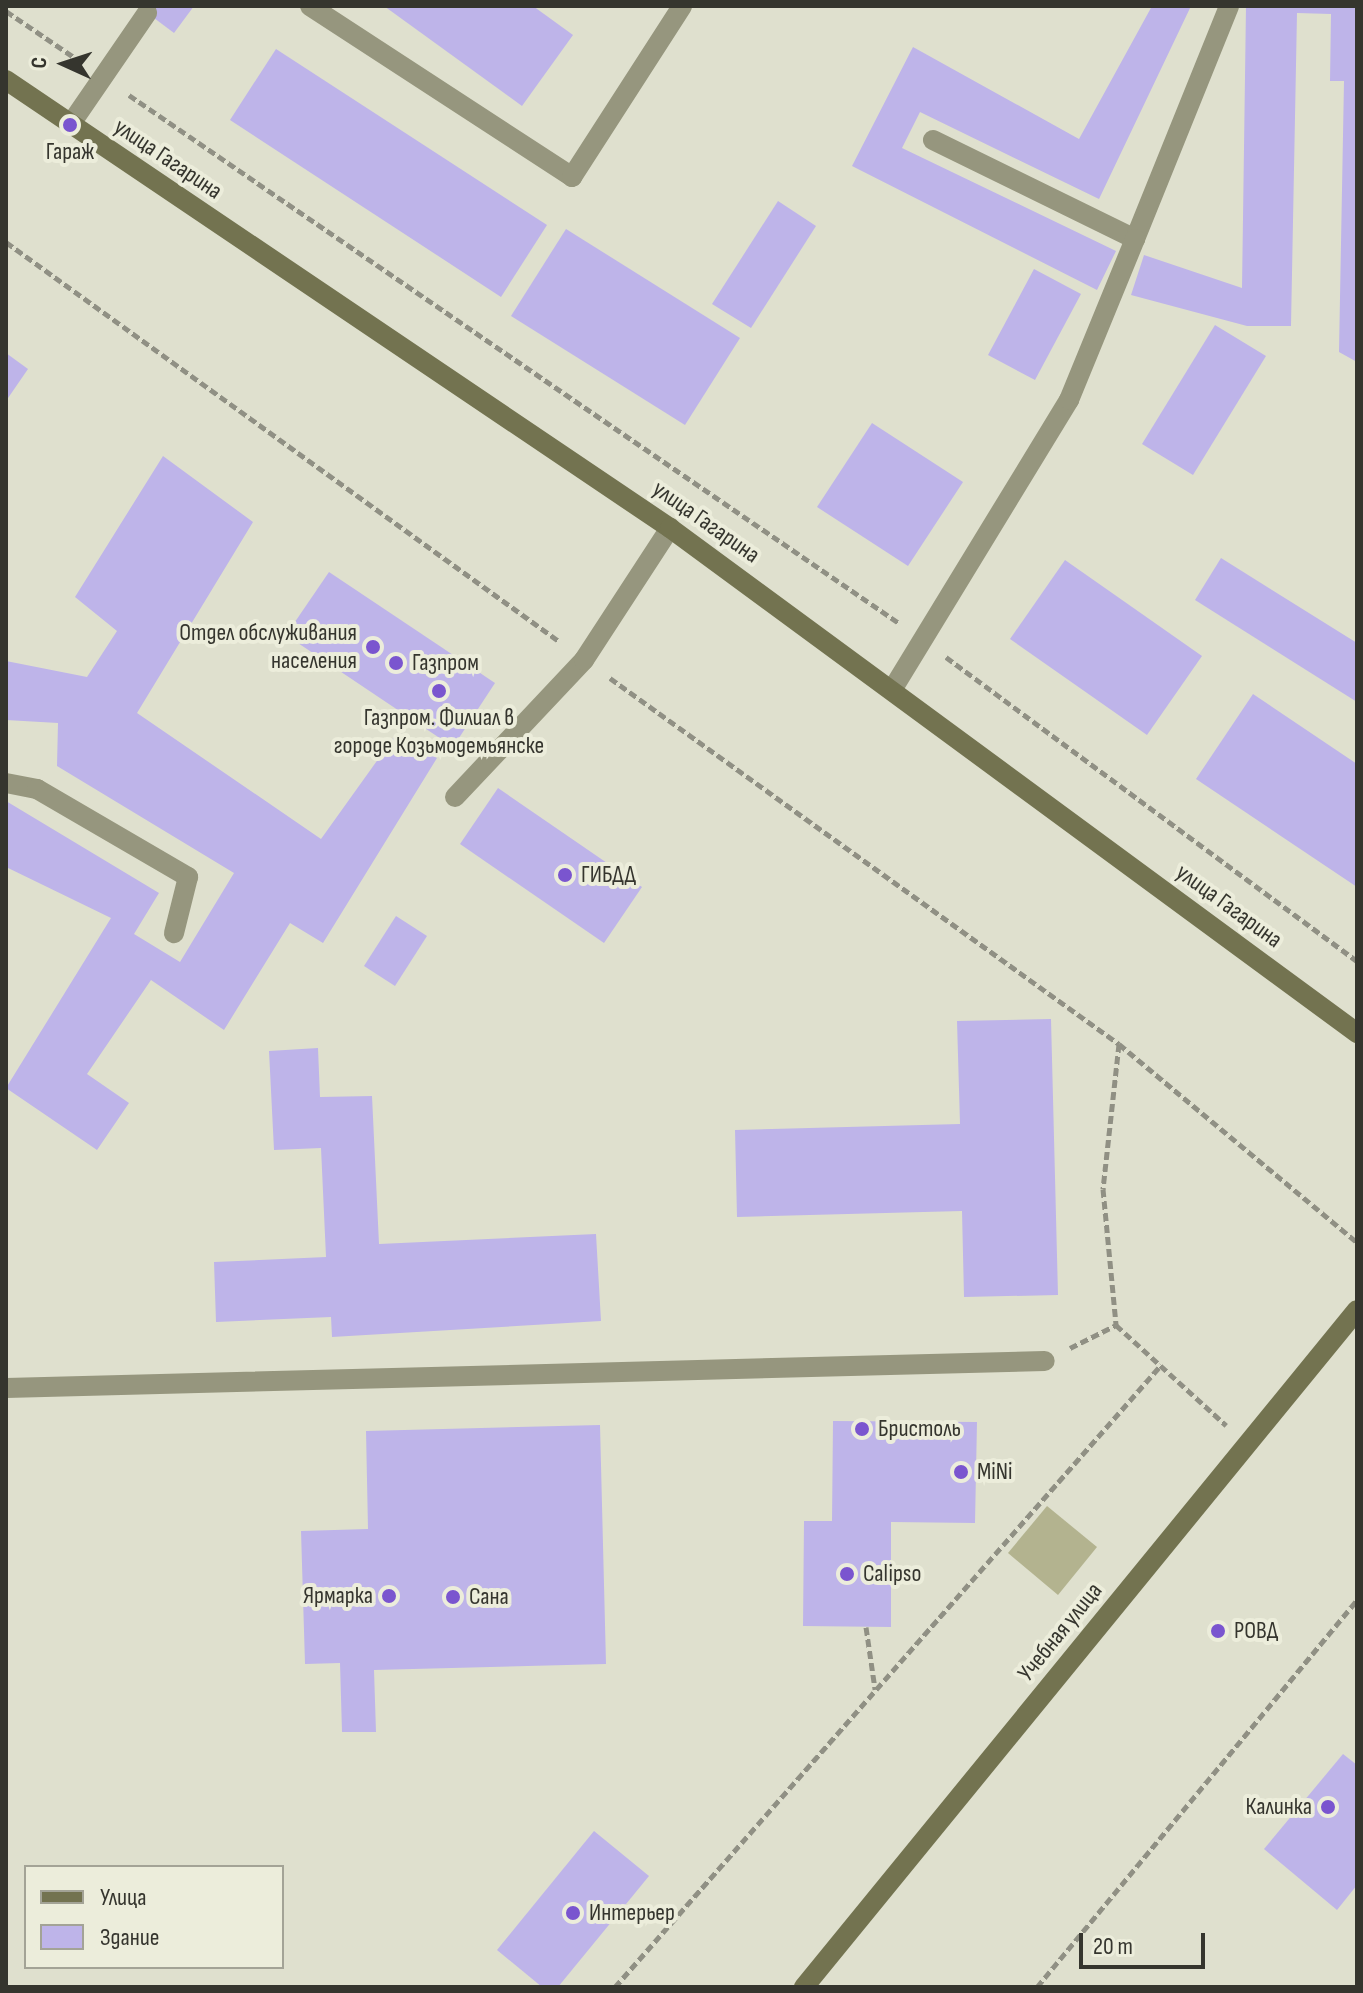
<!DOCTYPE html>
<html>
<head>
<meta charset="utf-8">
<style>
	body { margin:0 }
	#map { position:relative; width:1363px; height:1993px; overflow:hidden; background:#dfe0ce; font-family:"Sofia Sans Condensed",sans-serif }
	div>[style] { position:absolute }
	[style*='--x'] { left:calc(var(--x)*1px); top:calc(var(--y)*1px); width:calc(var(--w)*1px); rotate:calc(var(--a)*1deg) }
	.green>* { inset:0; background:#b3b38f }
	.building>* { inset:0; background:#beb4e9 }
	.path>* { height:5px; margin-top:-2.5px; transform-origin:0; background:repeating-linear-gradient(90deg,#909084 0 8px,transparent 0 12px) }
	.lane>* { height:20px; margin:-10px; padding:0 10px; transform-origin:10px; border-radius:10px; background:#96967e }
	.secondary>* { height:20px; margin:-10px; padding:0 10px; transform-origin:10px; border-radius:10px; background:#737350 }
	.dots>* { width:22px; height:22px; translate:-50% -50%; box-sizing:border-box; border:4px solid #eceddb; border-radius:50% }
	span { translate:-50% -50%; white-space:nowrap; text-align:center; line-height:1.15; -webkit-text-stroke:8px #eceddb; paint-order:stroke }
	.poi-label { font-size:24px; color:#35352e }
	.right { translate:-100% -50%; text-align:right }
	.left { translate:0 -50%; text-align:left }
	.street-label { font-size:24px; color:#35352e }
	.frame { position:absolute; inset:0; border:8px solid #35352e; pointer-events:none }
	.legend { position:absolute; left:24px; top:1865px; width:260px; height:104px; box-sizing:border-box; background:#eceddb; border:2px solid #a3a396; margin:0; padding:10px 14px; list-style:none; font-size:24px; color:#35352e }
	.legend li { display:flex; align-items:center; gap:16px; height:40px }
	.legend b { width:40px; border:2px solid #a3a396 }
	.north { position:absolute; left:24px; top:24px; width:80px; height:80px; -webkit-text-stroke:6px #eceddb; paint-order:stroke; rotate:273deg; font-size:22px; font-weight:700; line-height:32px; text-align:center; color:#35352e }
	.north::after { content:''; display:block; margin:auto; width:28px; height:36px; background:#35352e; clip-path:polygon(50% 0,100% 100%,50% 72%,0 100%) }
	.scale { position:absolute; left:1079px; top:1933px; width:126px; height:36px; box-sizing:border-box; border:4px solid #35352e; border-top:0; padding-left:10px; font-size:24px; line-height:28px; white-space:nowrap; color:#35352e; -webkit-text-stroke:6px #eceddb; paint-order:stroke }
</style>
</head>
<body>
<div id="map">
	<div class="green">
		<div style="clip-path:polygon(1047px 1506px,1097px 1547px,1058px 1595px,1008px 1553px)"></div>
	</div>
	<div class="building">
		<div style="clip-path:polygon(138px 6px,194px 6px,174px 33px)"></div>
		<div style="clip-path:polygon(384px 6px,533px 6px,573px 35px,522px 106px)"></div>
		<div style="clip-path:polygon(1152px 6px,1191px 6px,1099px 199px,920px 112px,902px 148px,1116px 251px,1097px 290px,852px 166px,913px 47px,1079px 139px)"></div>
		<div style="clip-path:polygon(1246px 6px,1357px 6px,1357px 362px,1339px 352px,1344px 81px,1330px 81px,1331px 14px,1297px 13px,1291px 326px,1247px 326px,1131px 295px,1144px 255px,1242px 288px)"></div>
		<div style="clip-path:polygon(276px 49px,547px 225px,501px 297px,230px 120px)"></div>
		<div style="clip-path:polygon(778px 201px,816px 226px,751px 328px,712px 304px)"></div>
		<div style="clip-path:polygon(566px 229px,740px 338px,685px 425px,511px 316px)"></div>
		<div style="clip-path:polygon(1034px 269px,1081px 294px,1035px 380px,988px 355px)"></div>
		<div style="clip-path:polygon(1215px 325px,1266px 356px,1193px 475px,1142px 444px)"></div>
		<div style="clip-path:polygon(6px 353px,28px 369px,6px 401px)"></div>
		<div style="clip-path:polygon(872px 423px,963px 482px,908px 566px,817px 507px)"></div>
		<div style="clip-path:polygon(163px 456px,253px 522px,137px 713px,321px 839px,394px 737px,437px 758px,323px 943px,290px 923px,224px 1030px,151px 980px,87px 1074px,129px 1103px,97px 1150px,6px 1088px,111px 918px,6px 867px,6px 801px,159px 893px,134px 934px,180px 962px,234px 873px,57px 766px,58px 723px,6px 720px,6px 661px,87px 677px,117px 631px,75px 597px)"></div>
		<div style="clip-path:polygon(1221px 558px,1357px 643px,1357px 702px,1195px 600px)"></div>
		<div style="clip-path:polygon(1065px 560px,1202px 656px,1147px 735px,1010px 639px)"></div>
		<div style="clip-path:polygon(329px 572px,495px 683px,453px 747px,286px 635px)"></div>
		<div style="clip-path:polygon(1253px 694px,1357px 764px,1357px 887px,1196px 779px)"></div>
		<div style="clip-path:polygon(498px 788px,642px 887px,604px 943px,460px 844px)"></div>
		<div style="clip-path:polygon(396px 916px,427px 936px,395px 986px,364px 966px)"></div>
		<div style="clip-path:polygon(1051px 1019px,1058px 1295px,964px 1297px,962px 1211px,737px 1217px,735px 1130px,960px 1124px,957px 1021px)"></div>
		<div style="clip-path:polygon(318px 1048px,320px 1097px,372px 1096px,379px 1244px,596px 1234px,601px 1321px,332px 1337px,331px 1317px,216px 1322px,214px 1262px,326px 1257px,321px 1148px,274px 1150px,269px 1051px)"></div>
		<div style="clip-path:polygon(833px 1421px,977px 1422px,975px 1523px,891px 1522px,891px 1627px,803px 1626px,804px 1521px,832px 1521px)"></div>
		<div style="clip-path:polygon(600px 1425px,606px 1664px,374px 1670px,376px 1732px,342px 1732px,340px 1663px,305px 1664px,301px 1531px,368px 1529px,366px 1431px)"></div>
		<div style="clip-path:polygon(1343px 1754px,1357px 1765px,1357px 1885px,1337px 1910px,1264px 1849px)"></div>
		<div style="clip-path:polygon(594px 1831px,649px 1876px,558px 1987px,542px 1987px,497px 1950px)"></div>
	</div>
	<div class="path">
		<div style="--x:6;--y:11;--w:87;--a:34.2"></div>
		<div style="--x:129;--y:95;--w:934;--a:34.44"></div>
		<div style="--x:6;--y:242;--w:683;--a:35.83"></div>
		<div style="--x:946;--y:657;--w:511;--a:36.49"></div>
		<div style="--x:610;--y:678;--w:627;--a:35.72"></div>
		<div style="--x:1119;--y:1044;--w:146;--a:96.3"></div>
		<div style="--x:1103;--y:1189;--w:137;--a:84.5"></div>
		<div style="--x:1116;--y:1325;--w:149;--a:42.3"></div>
		<div style="--x:1119;--y:1044;--w:310;--a:39.8"></div>
		<div style="--x:1070;--y:1348;--w:51;--a:-26.6"></div>
		<div style="--x:866;--y:1627;--w:63;--a:81.7"></div>
		<div style="--x:615;--y:1987;--w:828;--a:-48.72"></div>
		<div style="--x:1037;--y:1987;--w:502;--a:-50.41"></div>
	</div>
	<div class="lane">
		<div style="--x:310;--y:6;--w:313;--a:33.1"></div>
		<div style="--x:572;--y:177;--w:203;--a:-57.2"></div>
		<div style="--x:70;--y:125;--w:136;--a:-55.5"></div>
		<div style="--x:933;--y:140;--w:225;--a:26.1"></div>
		<div style="--x:1135;--y:239;--w:251;--a:-68"></div>
		<div style="--x:892;--y:690;--w:340;--a:-58.6"></div>
		<div style="--x:1069;--y:400;--w:174;--a:-67.7"></div>
		<div style="--x:6;--y:783;--w:32;--a:11"></div>
		<div style="--x:37;--y:789;--w:175;--a:30.2"></div>
		<div style="--x:188;--y:877;--w:58;--a:104"></div>
		<div style="--x:455;--y:797;--w:188;--a:-46.7"></div>
		<div style="--x:584;--y:660;--w:158;--a:-56.9"></div>
		<div style="--x:6;--y:1388;--w:1039;--a:-1.49"></div>
	</div>
	<div class="secondary">
		<div style="--x:6;--y:80;--w:801;--a:34.01"></div>
		<div style="--x:670;--y:528;--w:853;--a:36.32"></div>
		<div style="--x:804;--y:1987;--w:874;--a:-50.76"></div>
	</div>
	<div class="dots">
		<div style="left:70px;top:125px;background:#7a55cf"></div>
		<div style="left:373px;top:647px;background:#7a55cf"></div>
		<div style="left:396px;top:663px;background:#7a55cf"></div>
		<div style="left:439px;top:691px;background:#7a55cf"></div>
		<div style="left:565px;top:875px;background:#7a55cf"></div>
		<div style="left:862px;top:1429px;background:#7a55cf"></div>
		<div style="left:961px;top:1472px;background:#7a55cf"></div>
		<div style="left:847px;top:1574px;background:#7a55cf"></div>
		<div style="left:389px;top:1596px;background:#7a55cf"></div>
		<div style="left:453px;top:1597px;background:#7a55cf"></div>
		<div style="left:1218px;top:1631px;background:#7a55cf"></div>
		<div style="left:1328px;top:1807px;background:#7a55cf"></div>
		<div style="left:573px;top:1913px;background:#7a55cf"></div>
	</div>
	<div class="poi-label">
		<span style="left:70px;top:152px">Гараж</span>
		<span class="right" style="left:357px;top:647px">Отдел обслуживания<br>населения</span>
		<span class="left" style="left:412px;top:663px">Газпром</span>
		<span style="left:439px;top:732px">Газпром. Филиал в<br>городе Козьмодемьянске</span>
		<span class="left" style="left:581px;top:875px">ГИБДД</span>
		<span class="left" style="left:878px;top:1429px">Бристоль</span>
		<span class="left" style="left:977px;top:1472px">MiNi</span>
		<span class="left" style="left:863px;top:1574px">Calipso</span>
		<span class="right" style="left:373px;top:1596px">Ярмарка</span>
		<span class="left" style="left:469px;top:1597px">Сана</span>
		<span class="left" style="left:1234px;top:1631px">РОВД</span>
		<span class="right" style="left:1312px;top:1807px">Калинка</span>
		<span class="left" style="left:589px;top:1913px">Интерьер</span>
	</div>
	<div class="street-label">
		<span style="left:168px;top:159px;rotate:34deg">улица Гагарина</span>
		<span style="left:706px;top:522px;rotate:35deg">улица Гагарина</span>
		<span style="left:1229px;top:906px;rotate:36deg">улица Гагарина</span>
		<span style="left:1060px;top:1632px;rotate:-51deg">Учебная улица</span>
	</div>
	<div class="frame"></div>
	<ul class="legend">
	<li><b style="height:10px;background:#737350"></b>Улица</li>
	<li><b style="height:22px;background:#beb4e9"></b>Здание</li>
	</ul>
	<div class="north">С</div>
	<div class="scale">20 m</div>
</div>
</body>
</html>
